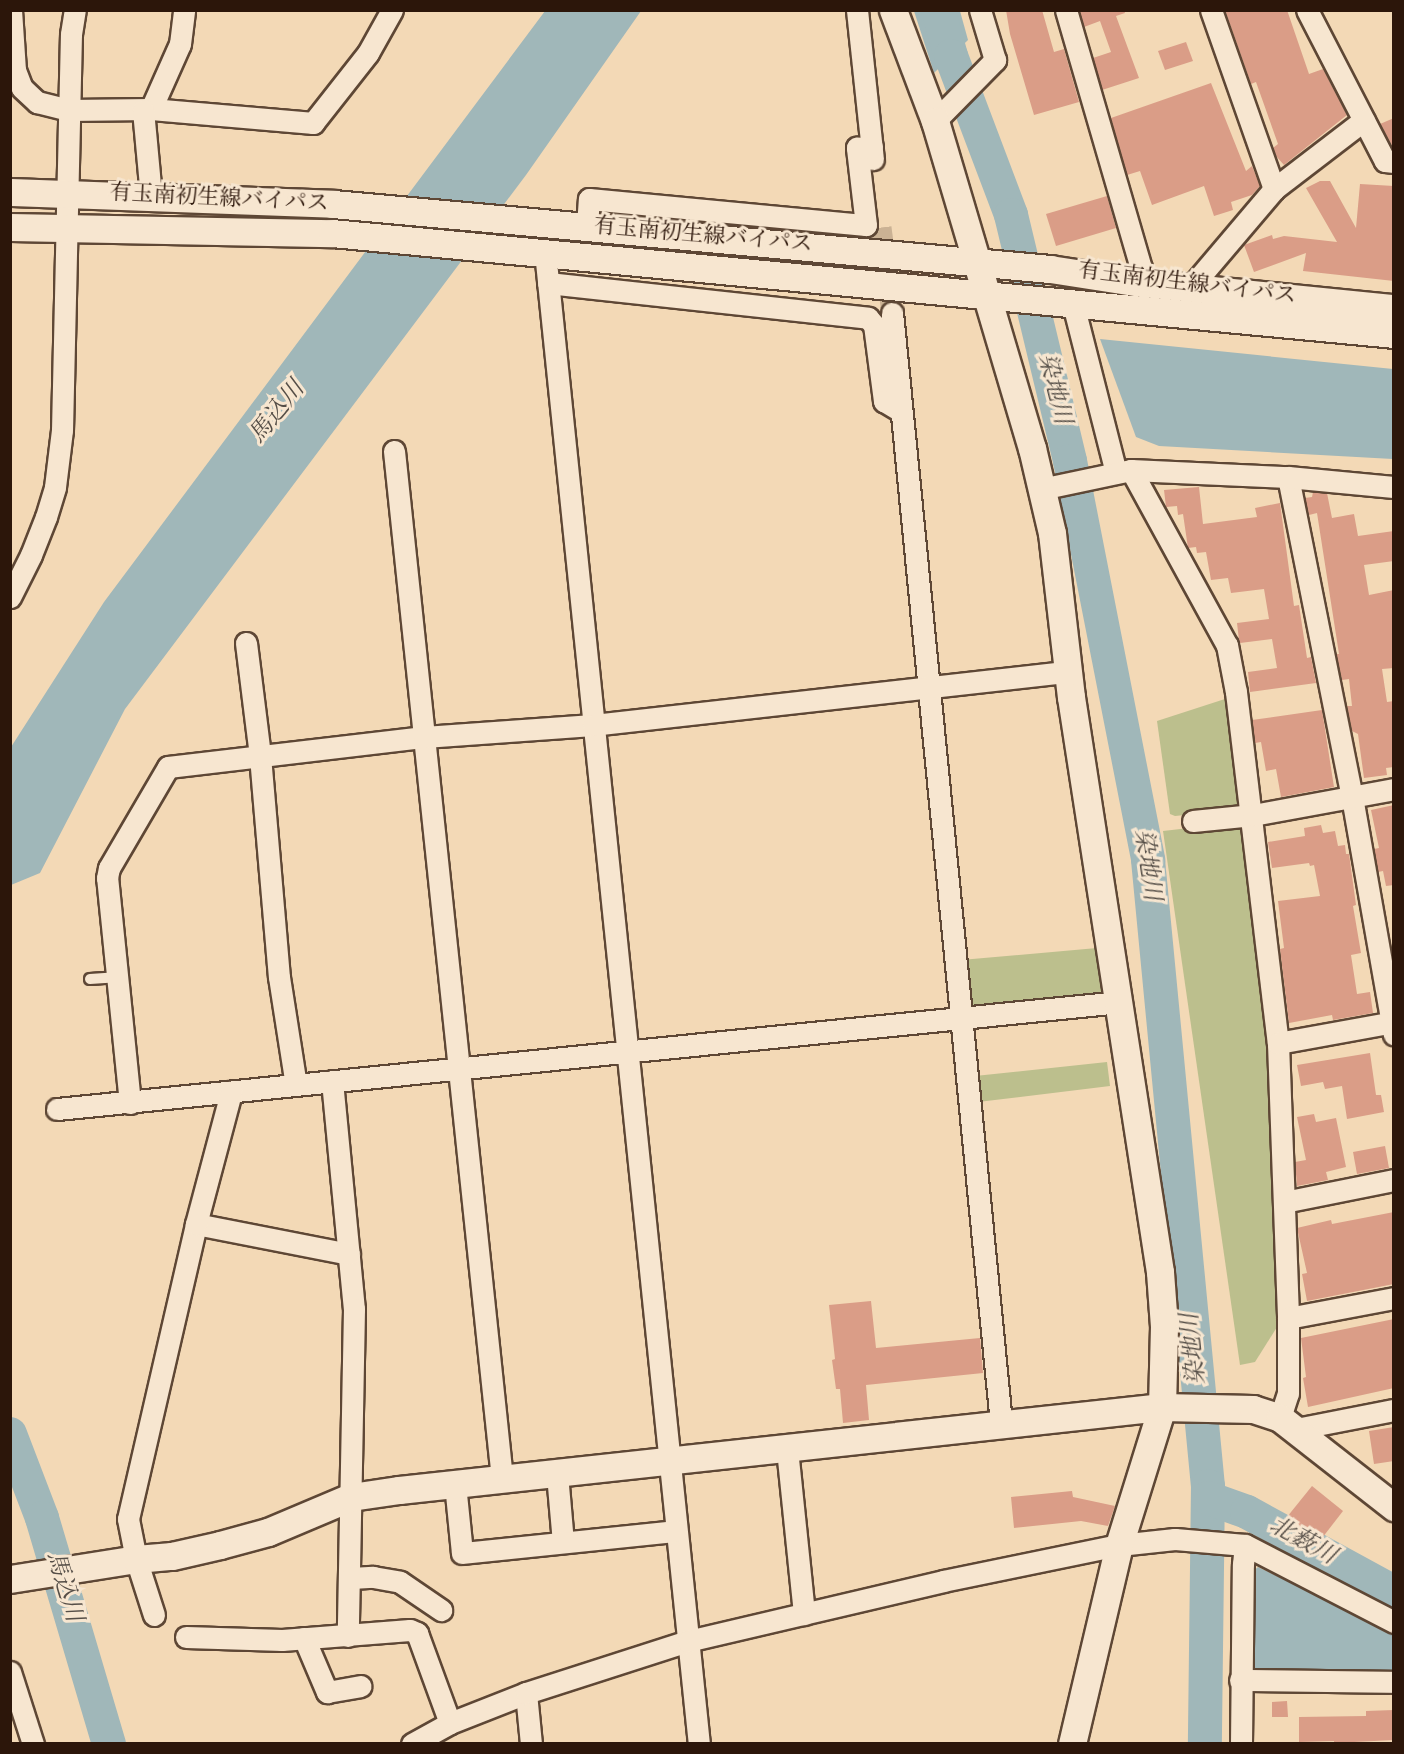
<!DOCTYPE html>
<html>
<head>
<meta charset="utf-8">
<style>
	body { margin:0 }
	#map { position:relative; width:1404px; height:1754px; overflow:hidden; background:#f3d9b6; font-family:"Sorts Mill Goudy","Noto Serif JP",serif }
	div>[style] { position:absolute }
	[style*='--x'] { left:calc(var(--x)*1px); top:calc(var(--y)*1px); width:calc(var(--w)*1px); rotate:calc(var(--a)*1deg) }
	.green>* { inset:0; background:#bcbf8d }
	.water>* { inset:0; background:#a0b7b9 }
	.river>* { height:34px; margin:-17px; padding:0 17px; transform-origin:17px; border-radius:17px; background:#a0b7b9 }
	.building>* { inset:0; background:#da9d87 }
	.minor-tunnel>* { height:21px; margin-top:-10.5px; transform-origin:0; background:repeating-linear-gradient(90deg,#cbb294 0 21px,transparent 0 31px) }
	.roads { filter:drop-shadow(2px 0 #5e4735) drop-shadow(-2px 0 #5e4735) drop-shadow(0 2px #5e4735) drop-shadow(0 -2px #5e4735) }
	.service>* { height:10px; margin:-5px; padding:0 5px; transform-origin:5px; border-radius:5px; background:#f7e6d0 }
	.minor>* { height:21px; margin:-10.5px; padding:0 10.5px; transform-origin:10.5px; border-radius:10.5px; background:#f7e6d0 }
	.tertiary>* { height:27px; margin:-13.5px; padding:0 13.5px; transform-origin:13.5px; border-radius:13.5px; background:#f7e6d0 }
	span { translate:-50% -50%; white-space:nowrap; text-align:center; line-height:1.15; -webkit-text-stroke:6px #f7e6d0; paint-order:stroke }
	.street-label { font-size:22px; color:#2c160a }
	.water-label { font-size:24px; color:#554e47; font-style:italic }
	.frame { position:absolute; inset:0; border:12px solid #2c160a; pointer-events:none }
</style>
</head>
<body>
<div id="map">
	<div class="green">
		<div style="clip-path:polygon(1228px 698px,1244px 803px,1234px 810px,1175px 816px,1170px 814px,1157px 721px)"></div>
		<div style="clip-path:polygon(1233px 823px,1245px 831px,1266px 1038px,1279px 1324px,1255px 1362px,1240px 1365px,1163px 831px)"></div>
		<div style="clip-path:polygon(1097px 948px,1103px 990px,1098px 994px,971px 1007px,961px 960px)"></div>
		<div style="clip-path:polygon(1107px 1062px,1110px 1086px,978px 1102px,975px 1076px)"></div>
	</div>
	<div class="water">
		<div style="clip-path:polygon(545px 11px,641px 11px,526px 175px,125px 709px,40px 873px,11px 885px,11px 747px,104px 602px)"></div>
		<div style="clip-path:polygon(914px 11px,960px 11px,968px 40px,934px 73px)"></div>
		<div style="clip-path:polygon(1100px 339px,1393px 369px,1393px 459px,1159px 446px,1136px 437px)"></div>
		<div style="clip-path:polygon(1258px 1567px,1393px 1632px,1393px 1672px,1252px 1670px,1251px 1573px)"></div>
	</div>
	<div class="river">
		<div style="--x:938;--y:10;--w:48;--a:74.2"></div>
		<div style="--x:951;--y:56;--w:170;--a:69.3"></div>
		<div style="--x:1011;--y:215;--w:253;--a:76.5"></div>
		<div style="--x:1070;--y:461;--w:407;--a:78.9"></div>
		<div style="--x:1148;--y:860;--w:629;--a:84.53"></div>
		<div style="--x:1208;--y:1486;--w:258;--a:90.7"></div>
		<div style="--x:10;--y:1434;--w:90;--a:69.1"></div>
		<div style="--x:42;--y:1518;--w:236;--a:73.5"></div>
		<div style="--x:1208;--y:1498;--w:41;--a:19.7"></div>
		<div style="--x:1247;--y:1512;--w:167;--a:28.6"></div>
	</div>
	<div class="building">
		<div style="clip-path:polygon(1006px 10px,1042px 10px,1054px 52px,1064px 49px,1079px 102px,1034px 115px,1010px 34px)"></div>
		<div style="clip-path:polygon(1079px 10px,1124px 10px,1125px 13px,1116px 16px,1139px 78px,1102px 90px,1093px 58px,1111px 52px,1100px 21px,1084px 27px)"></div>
		<div style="clip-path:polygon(1225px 10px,1287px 10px,1309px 74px,1323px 69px,1347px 115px,1284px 165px,1276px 156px,1273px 148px,1278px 144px,1256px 82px,1251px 84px)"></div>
		<div style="clip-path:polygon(1186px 42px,1193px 61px,1165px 70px,1158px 51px)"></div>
		<div style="clip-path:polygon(1211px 83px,1246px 171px,1252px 166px,1260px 186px,1252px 195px,1231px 202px,1233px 210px,1214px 216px,1204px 186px,1152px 205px,1140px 171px,1127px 175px,1111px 118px)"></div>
		<div style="clip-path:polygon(1394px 118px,1394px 149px,1380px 124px)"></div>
		<div style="clip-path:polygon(1320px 181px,1330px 181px,1356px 228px,1360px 184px,1394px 186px,1394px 281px,1303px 271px,1306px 253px,1254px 272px,1244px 245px,1272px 235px,1273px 239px,1284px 236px,1337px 242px,1306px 188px)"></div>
		<div style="clip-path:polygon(1107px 196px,1116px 228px,1056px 246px,1046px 214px)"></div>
		<div style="clip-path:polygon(1199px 487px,1203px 524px,1257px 517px,1255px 508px,1280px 503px,1294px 606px,1299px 605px,1307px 658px,1311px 657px,1316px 683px,1250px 692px,1248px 672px,1277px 668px,1272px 639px,1240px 643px,1239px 640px,1237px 623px,1269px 619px,1264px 589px,1231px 593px,1228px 578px,1211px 580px,1206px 552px,1197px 553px,1196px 547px,1188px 548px,1183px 514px,1178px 515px,1177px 506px,1166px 507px,1164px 490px)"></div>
		<div style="clip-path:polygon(1313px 492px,1327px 493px,1332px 518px,1354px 514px,1358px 536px,1394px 531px,1394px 561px,1364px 565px,1369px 595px,1394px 590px,1394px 668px,1382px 669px,1387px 702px,1394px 701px,1394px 767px,1386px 768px,1387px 775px,1364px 778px,1358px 734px,1352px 731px,1347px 706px,1352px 706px,1349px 679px,1342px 680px,1336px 654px,1339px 654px,1317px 513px,1309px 515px,1305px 498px,1312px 497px)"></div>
		<div style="clip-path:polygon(1322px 710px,1334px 787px,1281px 797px,1276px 769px,1266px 771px,1261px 742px,1255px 743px,1252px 720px)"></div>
		<div style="clip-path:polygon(1394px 805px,1394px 885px,1386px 886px,1383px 871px,1378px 872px,1374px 849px,1379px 848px,1371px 810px)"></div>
		<div style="clip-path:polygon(1321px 825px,1323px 833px,1335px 831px,1338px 846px,1345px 845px,1346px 854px,1349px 854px,1356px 905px,1353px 906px,1361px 953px,1351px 955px,1357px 994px,1370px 992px,1373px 1013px,1333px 1020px,1332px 1015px,1289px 1023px,1280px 949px,1284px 948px,1278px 901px,1320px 896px,1314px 865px,1310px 866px,1309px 863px,1272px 868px,1268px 842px,1305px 836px,1304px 828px)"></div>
		<div style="clip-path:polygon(1370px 1053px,1376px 1095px,1381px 1095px,1384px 1112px,1347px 1119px,1342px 1086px,1325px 1089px,1323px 1082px,1301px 1086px,1297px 1065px)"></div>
		<div style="clip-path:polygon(1314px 1114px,1316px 1122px,1336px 1118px,1346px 1167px,1326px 1172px,1328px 1180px,1297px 1186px,1295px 1162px,1306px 1160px,1297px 1117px)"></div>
		<div style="clip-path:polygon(1385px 1146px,1389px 1168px,1357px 1174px,1353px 1152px)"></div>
		<div style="clip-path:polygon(1394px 1212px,1394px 1284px,1307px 1301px,1302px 1274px,1307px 1273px,1297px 1228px,1331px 1220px,1332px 1224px)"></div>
		<div style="clip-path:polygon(871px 1301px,876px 1348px,980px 1338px,983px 1373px,866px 1385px,869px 1420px,843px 1423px,840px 1389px,836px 1389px,832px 1360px,835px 1359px,829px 1305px)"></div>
		<div style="clip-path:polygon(1394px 1319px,1394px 1388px,1308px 1407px,1303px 1378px,1306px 1377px,1301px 1338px)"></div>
		<div style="clip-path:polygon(1394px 1427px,1394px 1461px,1374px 1464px,1369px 1431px)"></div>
		<div style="clip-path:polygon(1312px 1486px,1343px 1511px,1319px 1542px,1287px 1517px)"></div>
		<div style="clip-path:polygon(1072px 1491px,1073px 1497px,1115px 1506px,1108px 1526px,1081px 1521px,1014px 1528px,1011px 1497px)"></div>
		<div style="clip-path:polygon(1287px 1701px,1288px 1717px,1272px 1717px,1272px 1702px)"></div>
		<div style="clip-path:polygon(1394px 1710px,1394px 1740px,1334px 1743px,1334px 1741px,1299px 1742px,1299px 1717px,1366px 1716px,1366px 1711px)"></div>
	</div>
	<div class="minor-tunnel">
		<div style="--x:881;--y:227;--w:87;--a:82.7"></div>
	</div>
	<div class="roads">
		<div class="service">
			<div style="--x:90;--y:979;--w:26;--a:-4"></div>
		</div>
		<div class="minor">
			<div style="--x:11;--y:10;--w:60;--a:86.2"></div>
			<div style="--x:15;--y:70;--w:19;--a:69"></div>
			<div style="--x:22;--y:88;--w:21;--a:43"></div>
			<div style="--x:37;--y:102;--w:33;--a:14"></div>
			<div style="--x:69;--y:110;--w:82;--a:-0.7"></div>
			<div style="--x:151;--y:109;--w:163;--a:4.9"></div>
			<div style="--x:313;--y:123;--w:89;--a:-51.8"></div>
			<div style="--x:368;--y:53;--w:49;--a:-60.8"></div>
			<div style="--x:857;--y:10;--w:150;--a:83.9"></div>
			<div style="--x:1066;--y:10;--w:269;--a:73.8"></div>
			<div style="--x:1141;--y:268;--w:15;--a:86"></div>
			<div style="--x:1211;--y:10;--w:190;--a:70.6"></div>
			<div style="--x:1307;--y:10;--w:170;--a:62.7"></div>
			<div style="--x:1385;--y:161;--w:9;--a:6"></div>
			<div style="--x:151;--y:109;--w:71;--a:-66"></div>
			<div style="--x:180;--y:44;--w:34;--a:-83"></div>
			<div style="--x:143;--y:110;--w:86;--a:84.7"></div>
			<div style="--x:935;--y:121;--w:86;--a:-45.5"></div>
			<div style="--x:995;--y:60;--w:52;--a:-106.7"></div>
			<div style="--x:587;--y:226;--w:27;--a:-86"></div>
			<div style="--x:589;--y:199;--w:278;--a:5.4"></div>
			<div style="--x:866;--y:225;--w:78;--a:-96.7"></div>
			<div style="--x:857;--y:148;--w:15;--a:-4"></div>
			<div style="--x:545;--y:252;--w:1500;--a:84.11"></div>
			<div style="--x:548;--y:283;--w:322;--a:6.2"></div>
			<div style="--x:868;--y:318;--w:9;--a:49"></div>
			<div style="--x:874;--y:325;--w:77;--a:82.5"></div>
			<div style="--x:884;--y:401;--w:17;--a:31"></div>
			<div style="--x:1191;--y:287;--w:128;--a:-49.7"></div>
			<div style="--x:1274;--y:189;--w:113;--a:-37.5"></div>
			<div style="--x:1073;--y:304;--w:174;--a:75.7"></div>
			<div style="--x:892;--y:313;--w:1115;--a:84.39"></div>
			<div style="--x:394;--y:451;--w:1034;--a:84"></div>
			<div style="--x:1131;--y:470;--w:200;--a:61.3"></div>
			<div style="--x:1227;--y:645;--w:48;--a:79.2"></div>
			<div style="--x:1236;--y:692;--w:354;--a:83.2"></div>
			<div style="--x:1278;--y:1043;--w:275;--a:87.9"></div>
			<div style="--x:1288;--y:1318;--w:75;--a:90"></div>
			<div style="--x:1288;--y:1393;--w:26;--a:108"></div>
			<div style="--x:1288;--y:477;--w:326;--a:78.7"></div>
			<div style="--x:1352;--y:797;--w:241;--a:80"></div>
			<div style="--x:1041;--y:489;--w:92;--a:-11.9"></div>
			<div style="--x:1131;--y:470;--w:157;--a:2.6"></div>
			<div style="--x:1288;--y:477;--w:106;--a:5.4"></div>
			<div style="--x:10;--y:597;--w:47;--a:-63.4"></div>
			<div style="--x:31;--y:555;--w:41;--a:-68.5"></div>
			<div style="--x:46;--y:517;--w:31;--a:-73"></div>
			<div style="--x:55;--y:487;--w:57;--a:-83"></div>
			<div style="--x:62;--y:430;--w:396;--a:-88.7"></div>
			<div style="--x:71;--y:34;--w:24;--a:-81"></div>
			<div style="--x:246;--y:643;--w:114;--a:82.9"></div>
			<div style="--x:260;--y:756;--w:222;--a:85.1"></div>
			<div style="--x:279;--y:977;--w:109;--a:81.1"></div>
			<div style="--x:1193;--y:821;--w:60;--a:-5.7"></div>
			<div style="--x:1253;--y:815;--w:143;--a:-10.4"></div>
			<div style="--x:1278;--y:1043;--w:118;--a:-10.3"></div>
			<div style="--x:332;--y:1081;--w:229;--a:84.5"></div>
			<div style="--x:354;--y:1309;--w:327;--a:91.1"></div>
			<div style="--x:130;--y:1103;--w:226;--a:-95.8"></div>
			<div style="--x:107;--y:878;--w:10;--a:-79"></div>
			<div style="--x:109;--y:868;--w:117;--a:-59.7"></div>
			<div style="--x:168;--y:767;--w:258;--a:-6.7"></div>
			<div style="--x:424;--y:737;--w:169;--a:-4.1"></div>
			<div style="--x:593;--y:725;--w:478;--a:-6.4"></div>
			<div style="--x:57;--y:1109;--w:1067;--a:-5.75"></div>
			<div style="--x:1284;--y:1202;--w:112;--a:-11.3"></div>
			<div style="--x:196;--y:1224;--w:156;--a:11.1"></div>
			<div style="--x:1288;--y:1318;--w:108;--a:-10.7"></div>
			<div style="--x:1296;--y:1429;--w:100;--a:-11"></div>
			<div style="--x:787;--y:1449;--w:166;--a:84.1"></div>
			<div style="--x:557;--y:1474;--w:68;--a:85"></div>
			<div style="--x:455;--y:1484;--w:69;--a:84.2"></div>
			<div style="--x:462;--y:1553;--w:215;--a:-5.9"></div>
			<div style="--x:351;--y:1578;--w:22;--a:-3"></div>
			<div style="--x:373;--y:1577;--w:27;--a:10"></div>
			<div style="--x:400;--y:1582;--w:50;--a:34.3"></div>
			<div style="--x:154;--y:1615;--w:59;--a:-107.8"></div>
			<div style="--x:136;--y:1559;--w:41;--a:-101.3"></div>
			<div style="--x:128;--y:1519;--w:303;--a:-77"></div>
			<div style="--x:196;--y:1224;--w:137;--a:-75.1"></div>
			<div style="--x:186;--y:1637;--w:96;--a:1.8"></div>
			<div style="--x:282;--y:1640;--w:128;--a:-4.5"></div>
			<div style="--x:410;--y:1630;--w:8;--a:23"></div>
			<div style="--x:417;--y:1633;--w:96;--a:69.9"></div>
			<div style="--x:304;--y:1638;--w:59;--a:66.9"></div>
			<div style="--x:327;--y:1692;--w:34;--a:-10"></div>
			<div style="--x:10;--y:1672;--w:76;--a:72.3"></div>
			<div style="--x:1240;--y:1680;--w:154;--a:0.7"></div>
			<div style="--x:526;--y:1693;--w:51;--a:84.4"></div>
			<div style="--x:412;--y:1744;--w:43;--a:-28.9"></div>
			<div style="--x:450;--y:1723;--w:82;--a:-21.5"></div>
			<div style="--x:526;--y:1693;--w:170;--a:-17.8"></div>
			<div style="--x:688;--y:1641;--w:262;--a:-13.2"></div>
			<div style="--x:943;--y:1581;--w:180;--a:-11.6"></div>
			<div style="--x:1119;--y:1545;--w:56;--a:-6.1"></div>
			<div style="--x:1175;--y:1539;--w:70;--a:4.9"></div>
			<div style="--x:1245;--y:1545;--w:168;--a:27.3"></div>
			<div style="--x:1241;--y:1744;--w:180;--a:-89.4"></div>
			<div style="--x:1243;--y:1564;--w:19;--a:-84"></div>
		</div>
		<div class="tertiary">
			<div style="--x:893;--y:10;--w:119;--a:69.3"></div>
			<div style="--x:935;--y:121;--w:341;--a:73.5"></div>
			<div style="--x:1032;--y:448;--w:87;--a:76.8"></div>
			<div style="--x:1052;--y:533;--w:165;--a:83.4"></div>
			<div style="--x:1071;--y:697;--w:582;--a:81.2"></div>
			<div style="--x:1160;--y:1272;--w:54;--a:85.8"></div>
			<div style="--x:1164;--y:1326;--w:81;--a:91.4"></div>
			<div style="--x:1162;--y:1407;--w:145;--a:107.3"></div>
			<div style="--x:1119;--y:1545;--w:204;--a:103.3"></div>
			<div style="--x:10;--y:192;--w:323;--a:2.1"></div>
			<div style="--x:333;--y:204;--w:720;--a:5.18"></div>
			<div style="--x:1050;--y:269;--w:93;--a:8.7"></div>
			<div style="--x:1142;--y:283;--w:253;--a:5.7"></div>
			<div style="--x:10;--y:227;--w:322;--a:1.1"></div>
			<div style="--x:332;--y:233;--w:1067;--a:5.43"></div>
			<div style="--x:10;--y:1579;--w:128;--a:-9"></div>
			<div style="--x:136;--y:1559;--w:36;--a:-5"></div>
			<div style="--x:172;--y:1556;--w:49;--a:-12.9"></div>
			<div style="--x:220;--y:1545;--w:50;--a:-15.2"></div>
			<div style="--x:268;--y:1532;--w:90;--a:-22.9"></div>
			<div style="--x:351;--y:1497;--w:49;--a:-8.3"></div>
			<div style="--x:399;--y:1490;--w:768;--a:-6.21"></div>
			<div style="--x:1162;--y:1407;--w:91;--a:1.3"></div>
			<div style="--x:1253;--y:1409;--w:28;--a:18"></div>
			<div style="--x:1280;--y:1418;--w:145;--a:38"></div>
		</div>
	</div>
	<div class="street-label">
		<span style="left:219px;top:200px;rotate:3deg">有玉南初生線バイパス</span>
		<span style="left:703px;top:237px;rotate:5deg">有玉南初生線バイパス</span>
		<span style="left:1187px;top:285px;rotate:7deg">有玉南初生線バイパス</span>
	</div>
	<div class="water-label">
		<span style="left:1053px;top:389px;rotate:76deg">染地川</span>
		<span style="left:278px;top:413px;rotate:-51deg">馬込川</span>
		<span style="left:1146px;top:865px;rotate:82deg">染地川</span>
		<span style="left:1195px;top:1349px;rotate:-96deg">染地川</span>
		<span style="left:1302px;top:1542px;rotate:29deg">北薮川</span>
		<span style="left:63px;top:1587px;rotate:73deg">馬込川</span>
	</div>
	<div class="frame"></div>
</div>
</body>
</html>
